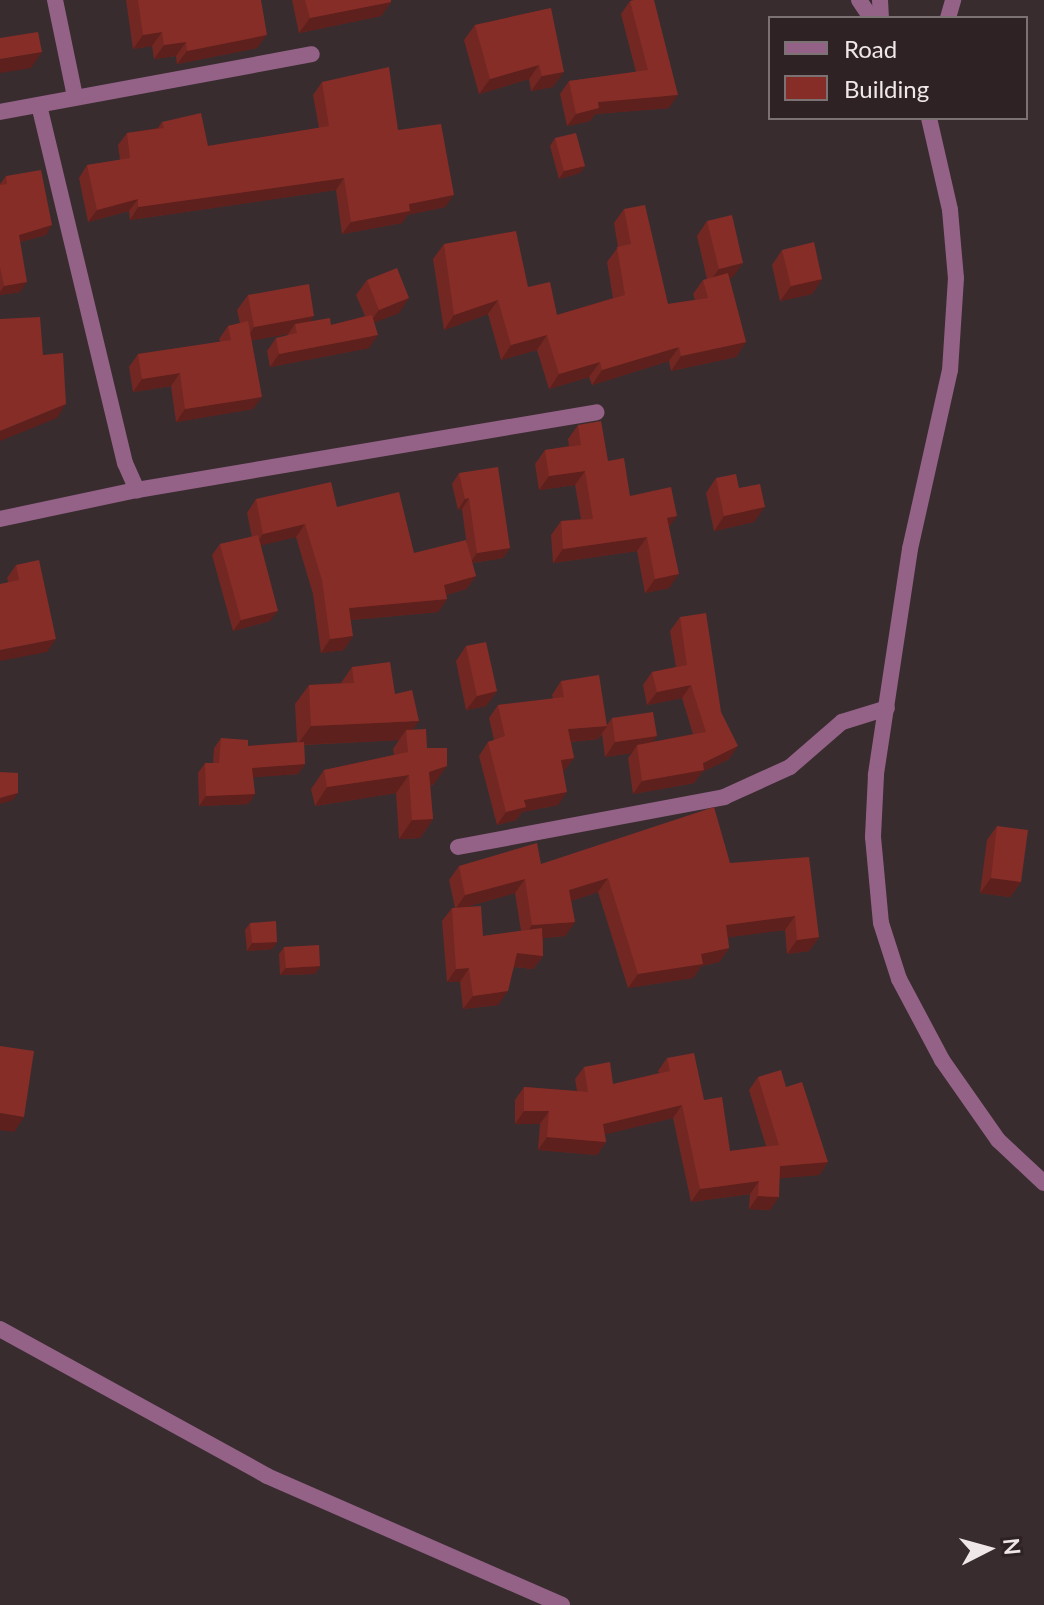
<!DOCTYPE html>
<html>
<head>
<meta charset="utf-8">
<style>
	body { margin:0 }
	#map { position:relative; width:1044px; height:1605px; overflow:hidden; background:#392c2f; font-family:Lato,sans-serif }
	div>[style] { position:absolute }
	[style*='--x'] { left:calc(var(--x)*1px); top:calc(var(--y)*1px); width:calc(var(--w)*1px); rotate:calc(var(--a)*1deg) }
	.minor>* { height:16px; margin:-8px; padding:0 8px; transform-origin:8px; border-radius:8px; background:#946287 }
	.tertiary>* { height:16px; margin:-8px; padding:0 8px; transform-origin:8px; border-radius:8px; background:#946287 }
	.wall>* { inset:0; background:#732722 }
	.shaded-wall>* { inset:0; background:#5e201c }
	.building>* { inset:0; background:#862d28 }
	span { translate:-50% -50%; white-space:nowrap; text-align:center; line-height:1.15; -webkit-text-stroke:7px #2e2225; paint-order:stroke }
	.legend { position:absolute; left:768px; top:16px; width:260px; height:104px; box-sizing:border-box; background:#2e2225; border:2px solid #7c7173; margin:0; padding:10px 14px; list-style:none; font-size:24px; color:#f0e7e9 }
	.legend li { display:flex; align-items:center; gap:16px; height:40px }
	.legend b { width:40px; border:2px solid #7c7173 }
	.north { position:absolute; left:948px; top:1509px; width:80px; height:80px; -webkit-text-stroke:6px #2e2225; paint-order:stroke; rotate:84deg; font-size:22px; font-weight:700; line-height:32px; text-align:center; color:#f0e7e9 }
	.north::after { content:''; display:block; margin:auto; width:28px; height:36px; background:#f0e7e9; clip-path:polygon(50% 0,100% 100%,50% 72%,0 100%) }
</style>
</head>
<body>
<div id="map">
	<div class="minor">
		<div style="--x:55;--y:0;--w:99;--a:78.3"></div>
		<div style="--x:948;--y:18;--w:19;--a:-74"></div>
		<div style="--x:39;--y:105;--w:368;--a:76.5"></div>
		<div style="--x:125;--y:463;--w:30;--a:66"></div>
		<div style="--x:0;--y:112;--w:317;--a:-10.5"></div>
		<div style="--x:0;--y:519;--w:140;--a:-12"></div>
		<div style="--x:137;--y:490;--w:466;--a:-9.6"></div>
		<div style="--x:458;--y:847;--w:271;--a:-10.6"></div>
		<div style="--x:724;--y:797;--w:72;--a:-24.4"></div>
		<div style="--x:790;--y:767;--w:69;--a:-40.9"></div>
		<div style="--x:842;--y:722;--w:47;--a:-17.3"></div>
		<div style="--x:0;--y:1329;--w:305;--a:28.8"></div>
		<div style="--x:267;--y:1476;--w:322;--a:23.6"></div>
	</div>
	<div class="tertiary">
		<div style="--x:859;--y:0;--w:22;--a:56"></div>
		<div style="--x:880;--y:0;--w:18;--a:87"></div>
		<div style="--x:929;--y:118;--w:94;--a:77.1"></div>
		<div style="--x:950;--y:210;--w:68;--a:85"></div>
		<div style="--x:956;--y:278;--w:92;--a:93.7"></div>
		<div style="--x:950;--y:370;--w:183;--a:102.6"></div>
		<div style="--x:910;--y:549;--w:229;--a:98.6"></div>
		<div style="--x:876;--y:775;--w:62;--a:92.8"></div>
		<div style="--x:873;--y:837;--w:86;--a:84.7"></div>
		<div style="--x:881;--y:923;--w:59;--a:72.2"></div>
		<div style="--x:899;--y:979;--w:92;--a:62"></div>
		<div style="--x:942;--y:1060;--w:98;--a:55"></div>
		<div style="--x:998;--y:1140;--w:63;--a:43.1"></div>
	</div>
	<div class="wall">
		<div style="clip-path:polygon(126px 0,261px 0,257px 48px,177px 64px,176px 56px,154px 59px,152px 46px,133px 49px)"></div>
		<div style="clip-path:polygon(292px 0,391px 0,391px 2px,381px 16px,299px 33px)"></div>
		<div style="clip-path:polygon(630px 1px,669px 108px,595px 114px,590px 121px,567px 126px,560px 94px,569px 81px,636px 72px,621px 14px)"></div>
		<div style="clip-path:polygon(551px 8px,553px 87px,531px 91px,529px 79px,479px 94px,464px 40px,475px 25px)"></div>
		<div style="clip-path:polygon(322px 82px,398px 130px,445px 207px,407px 215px,402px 223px,342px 234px,336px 190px,130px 220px,129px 211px,88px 222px,79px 178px,87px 165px,120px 160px,118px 145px,127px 133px,158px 128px,162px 122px,208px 146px,319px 128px,313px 95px)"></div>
		<div style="clip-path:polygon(555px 138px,585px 166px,580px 173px,559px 179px,550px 146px)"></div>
		<div style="clip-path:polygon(6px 176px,46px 235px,20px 242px,20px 292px,0 295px,0 184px)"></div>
		<div style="clip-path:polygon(624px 209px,668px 304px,695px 300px,693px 294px,703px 280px,707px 279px,697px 236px,707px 221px,733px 277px,729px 278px,746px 342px,736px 357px,671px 371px,669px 361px,592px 385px,589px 377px,549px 389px,537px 350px,501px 360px,488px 314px,444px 330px,433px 259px,444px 244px,528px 287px,557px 315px,613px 298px,607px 262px,618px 247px,614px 223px)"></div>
		<div style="clip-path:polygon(782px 250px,822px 279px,812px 294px,780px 301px,772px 265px)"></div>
		<div style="clip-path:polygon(367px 280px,399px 313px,374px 322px,369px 348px,270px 367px,267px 351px,276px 338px,287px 336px,288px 334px,252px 340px,253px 409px,176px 422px,171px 386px,133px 392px,129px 367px,138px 354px,220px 342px,219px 339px,228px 326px,240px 323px,237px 310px,248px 295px,310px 321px,331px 325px,365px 316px,356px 295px)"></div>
		<div style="clip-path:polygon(578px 425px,608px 461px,630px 496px,669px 527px,669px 588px,645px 593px,637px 551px,553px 563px,551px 535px,561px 521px,581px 519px,575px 485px,539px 490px,535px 464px,545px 450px,569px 446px,568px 439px)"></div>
		<div style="clip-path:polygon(459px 473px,510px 548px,503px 558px,472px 563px,476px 576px,466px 589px,446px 595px,447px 599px,438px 612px,351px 620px,344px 650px,321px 653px,313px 594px,296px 537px,261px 545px,270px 621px,233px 631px,212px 555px,220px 544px,252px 537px,247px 513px,256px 499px,337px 507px,414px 553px,467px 546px,462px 509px,458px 510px,452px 484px)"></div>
		<div style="clip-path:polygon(716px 478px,739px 488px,754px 522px,714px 531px,706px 493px)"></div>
		<div style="clip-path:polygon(16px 565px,47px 652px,8px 582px,7px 578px)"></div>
		<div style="clip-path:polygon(680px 617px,729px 759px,702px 772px,694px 783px,633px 794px,628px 758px,632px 753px,605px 757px,602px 734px,598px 739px,571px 742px,574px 758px,563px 771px,558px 805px,522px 812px,516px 820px,497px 825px,479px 756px,488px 742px,494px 740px,489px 718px,498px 705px,553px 699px,552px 695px,561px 681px,607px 725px,612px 718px,657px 736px,652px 742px,693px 734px,682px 698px,647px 705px,643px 685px,652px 672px,676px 667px,670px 631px)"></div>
		<div style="clip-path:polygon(466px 646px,497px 691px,486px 706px,466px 710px,456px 661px)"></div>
		<div style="clip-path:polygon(352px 667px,395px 694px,413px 730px,427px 748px,434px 784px,430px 786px,433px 819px,420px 838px,399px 839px,396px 793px,315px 806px,311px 789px,324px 770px,394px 755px,393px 749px,399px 740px,304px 745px,305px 764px,298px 774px,253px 777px,255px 794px,248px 804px,199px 806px,198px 773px,205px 763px,213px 763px,214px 748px,221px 738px,248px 746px,297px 742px,295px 704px,309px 685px,341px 683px)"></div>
		<div style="clip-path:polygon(997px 826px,1021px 882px,1010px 897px,980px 893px,987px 840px)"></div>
		<div style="clip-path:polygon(evenodd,730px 863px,819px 937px,809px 951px,787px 954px,785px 930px,728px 937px,729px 948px,719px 962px,701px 966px,693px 978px,628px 988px,598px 892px,571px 901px,575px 922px,565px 936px,543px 938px,543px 956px,533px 969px,514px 967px,498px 1005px,463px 1009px,460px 982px,447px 982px,442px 921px,452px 908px,455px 908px,449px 880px,459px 866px,541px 864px,730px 863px,515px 893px,521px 931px,483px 936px,466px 907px,515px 893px)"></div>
		<div style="clip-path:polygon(250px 923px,277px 942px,272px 949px,247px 951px,245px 930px)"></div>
		<div style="clip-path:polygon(284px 947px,320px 966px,315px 974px,280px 975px,279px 954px)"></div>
		<div style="clip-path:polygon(667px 1058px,704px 1100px,730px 1151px,766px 1146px,749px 1090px,758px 1077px,786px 1087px,828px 1162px,819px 1175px,780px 1178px,770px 1210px,749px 1209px,750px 1194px,691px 1202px,673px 1118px,605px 1134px,606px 1142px,597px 1155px,538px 1150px,540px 1124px,515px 1124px,515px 1100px,524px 1087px,577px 1091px,575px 1079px,584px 1067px,613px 1084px,659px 1073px,658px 1071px)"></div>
	</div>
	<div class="shaded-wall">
		<div style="clip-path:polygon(391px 2px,381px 16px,299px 33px,310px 18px)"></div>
		<div style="clip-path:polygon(162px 32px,152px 46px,133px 49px,143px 35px)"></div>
		<div style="clip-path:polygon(267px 35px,257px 48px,177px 64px,187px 51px)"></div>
		<div style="clip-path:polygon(186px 42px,176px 56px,154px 59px,164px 45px)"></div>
		<div style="clip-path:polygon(42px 52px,31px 68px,0 73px,0 59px)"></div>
		<div style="clip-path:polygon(539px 65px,529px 79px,479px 94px,490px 79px)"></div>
		<div style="clip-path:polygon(564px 72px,553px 87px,531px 91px,542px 76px)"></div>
		<div style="clip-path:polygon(678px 95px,669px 108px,595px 114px,590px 121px,567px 126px,576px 114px,598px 102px)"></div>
		<div style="clip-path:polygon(585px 166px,580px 173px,559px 179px,564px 171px)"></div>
		<div style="clip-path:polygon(344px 178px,336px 190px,130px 220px,138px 207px)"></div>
		<div style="clip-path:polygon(454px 195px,445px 207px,407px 215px,402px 223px,342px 234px,351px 222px,409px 204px)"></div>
		<div style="clip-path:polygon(138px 199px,129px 211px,88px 222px,97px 210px)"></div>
		<div style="clip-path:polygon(52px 225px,46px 235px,13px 244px,19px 235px)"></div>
		<div style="clip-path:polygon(743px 263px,733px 277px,708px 284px,719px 269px)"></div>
		<div style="clip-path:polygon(822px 279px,812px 294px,780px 301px,791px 286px)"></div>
		<div style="clip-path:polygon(27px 282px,20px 292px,0 295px,0 292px,4px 286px)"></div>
		<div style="clip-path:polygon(409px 298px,399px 313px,368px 325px,379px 310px)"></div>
		<div style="clip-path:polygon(498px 300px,488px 314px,444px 330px,454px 315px)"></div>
		<div style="clip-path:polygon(314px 316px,304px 331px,295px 324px,288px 334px,244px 342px,254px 327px)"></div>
		<div style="clip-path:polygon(378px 335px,369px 348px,270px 367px,279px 354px)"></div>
		<div style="clip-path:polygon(547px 335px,537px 350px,501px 360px,511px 345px)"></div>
		<div style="clip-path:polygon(746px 342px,736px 357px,671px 371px,681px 356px)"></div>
		<div style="clip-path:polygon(679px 347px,669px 361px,592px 385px,602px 370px)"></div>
		<div style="clip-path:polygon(600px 362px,589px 377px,549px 389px,559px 374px)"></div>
		<div style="clip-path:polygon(180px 373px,171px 386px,133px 392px,142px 379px)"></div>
		<div style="clip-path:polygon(262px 397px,253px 409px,176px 422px,185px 409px)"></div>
		<div style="clip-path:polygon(66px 404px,57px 418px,0 441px,0 431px)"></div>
		<div style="clip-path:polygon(585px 471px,575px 485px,539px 490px,549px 476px)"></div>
		<div style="clip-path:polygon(469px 498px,462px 509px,458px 510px,465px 499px)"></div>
		<div style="clip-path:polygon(765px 507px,754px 522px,714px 531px,724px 516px)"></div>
		<div style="clip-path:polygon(677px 516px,667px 530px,667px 518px)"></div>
		<div style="clip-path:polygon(305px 524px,296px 537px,254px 547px,263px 534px)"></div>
		<div style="clip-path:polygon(647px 537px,637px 551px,553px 563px,563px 549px)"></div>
		<div style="clip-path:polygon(510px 548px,503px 558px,470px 563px,477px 553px)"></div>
		<div style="clip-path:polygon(679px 574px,669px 588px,645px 593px,655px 579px)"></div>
		<div style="clip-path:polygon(476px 576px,466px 589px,435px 598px,444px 585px)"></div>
		<div style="clip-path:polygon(447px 599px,438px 612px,340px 621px,349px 608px)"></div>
		<div style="clip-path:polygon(278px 611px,270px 621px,233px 631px,241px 620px)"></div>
		<div style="clip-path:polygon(353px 636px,344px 650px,321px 653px,330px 639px)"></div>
		<div style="clip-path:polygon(56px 639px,47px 652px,0 661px,0 650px)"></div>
		<div style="clip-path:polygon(691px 685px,682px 698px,647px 705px,657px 692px)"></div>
		<div style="clip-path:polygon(497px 691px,486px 706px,466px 710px,477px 696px)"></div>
		<div style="clip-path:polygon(419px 721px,407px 738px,406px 730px,399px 740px,297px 745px,311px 726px)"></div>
		<div style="clip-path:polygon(607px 726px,598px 739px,559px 743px,568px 729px)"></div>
		<div style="clip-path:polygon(657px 736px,646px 750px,637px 745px,632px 753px,605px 757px,615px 742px)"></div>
		<div style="clip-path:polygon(738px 746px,729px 759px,702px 772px,694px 783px,633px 794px,642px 781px,703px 763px)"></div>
		<div style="clip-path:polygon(574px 758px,564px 771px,552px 773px,561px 760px)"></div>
		<div style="clip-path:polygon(305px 764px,298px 774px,245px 778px,252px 768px)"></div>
		<div style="clip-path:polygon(447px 766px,434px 784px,416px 790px,429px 772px)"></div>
		<div style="clip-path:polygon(409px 775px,396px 793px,315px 806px,327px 787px)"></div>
		<div style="clip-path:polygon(567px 792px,558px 805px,522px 812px,516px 820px,497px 825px,506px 812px,524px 800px)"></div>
		<div style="clip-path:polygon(18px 793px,13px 800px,0 804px,0 798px)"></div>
		<div style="clip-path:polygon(255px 794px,248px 804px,199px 806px,206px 796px)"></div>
		<div style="clip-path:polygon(433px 819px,420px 838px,399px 839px,412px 820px)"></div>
		<div style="clip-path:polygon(608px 878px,598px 892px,559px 905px,569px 890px)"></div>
		<div style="clip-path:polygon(991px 878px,1021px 882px,1010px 897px,980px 893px)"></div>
		<div style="clip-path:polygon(525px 879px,515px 893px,455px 910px,465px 895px)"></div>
		<div style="clip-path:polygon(795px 916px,785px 930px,716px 939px,726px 925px)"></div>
		<div style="clip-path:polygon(575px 922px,565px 936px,522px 940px,532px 925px)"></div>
		<div style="clip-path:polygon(819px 937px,809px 951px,787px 954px,797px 940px)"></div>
		<div style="clip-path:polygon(277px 942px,272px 949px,247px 951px,252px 943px)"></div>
		<div style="clip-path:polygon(729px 948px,719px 962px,701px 966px,693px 978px,628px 988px,638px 974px,701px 954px)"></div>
		<div style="clip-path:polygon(517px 953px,543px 956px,533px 969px,507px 966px)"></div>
		<div style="clip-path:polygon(320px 966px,315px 974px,280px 975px,286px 968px)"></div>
		<div style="clip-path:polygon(469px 968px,460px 982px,447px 982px,456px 969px)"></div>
		<div style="clip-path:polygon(508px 991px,498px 1005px,463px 1009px,473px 996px)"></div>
		<div style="clip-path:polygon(682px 1105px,673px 1118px,594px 1137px,603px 1124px)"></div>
		<div style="clip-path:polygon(524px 1111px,549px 1111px,540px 1124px,515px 1124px)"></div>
		<div style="clip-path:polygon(0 1113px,24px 1117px,14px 1132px,0 1130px)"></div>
		<div style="clip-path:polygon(547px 1137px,606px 1142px,597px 1155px,538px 1150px)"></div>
		<div style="clip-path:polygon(828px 1162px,819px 1175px,771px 1179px,780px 1166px)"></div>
		<div style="clip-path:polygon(759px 1181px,750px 1194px,691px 1202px,700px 1189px)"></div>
		<div style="clip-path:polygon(758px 1196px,779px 1197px,770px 1210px,749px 1209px)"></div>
	</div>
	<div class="building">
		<div style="clip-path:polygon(138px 0,261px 0,267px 35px,187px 51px,186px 42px,164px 45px,162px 32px,143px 35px)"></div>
		<div style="clip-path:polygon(305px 0,391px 0,391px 2px,310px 18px)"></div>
		<div style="clip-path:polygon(634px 0,654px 0,678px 95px,598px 102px,599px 108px,576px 114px,569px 81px,648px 70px,630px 1px)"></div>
		<div style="clip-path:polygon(551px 8px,564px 72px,542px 76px,539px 65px,490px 79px,475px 25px)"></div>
		<div style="clip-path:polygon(38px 32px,42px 52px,0 59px,0 38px)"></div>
		<div style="clip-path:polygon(389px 67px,398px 130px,441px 124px,454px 195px,409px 204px,410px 211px,351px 222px,344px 178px,138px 207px,138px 199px,97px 210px,87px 165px,130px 158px,127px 133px,164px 128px,162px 122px,201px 113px,208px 146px,329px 126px,322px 82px)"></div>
		<div style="clip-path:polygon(576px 133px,585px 166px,564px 171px,555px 138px)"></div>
		<div style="clip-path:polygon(41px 170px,52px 225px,19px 235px,27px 282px,4px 286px,0 267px,0 185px,7px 184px,6px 176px)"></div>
		<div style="clip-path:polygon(645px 205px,668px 304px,708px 298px,703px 280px,728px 273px,746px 342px,681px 356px,679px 347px,602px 370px,600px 362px,559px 374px,547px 335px,511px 345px,498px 300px,454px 315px,444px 244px,516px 231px,528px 287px,550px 282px,557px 315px,625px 295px,617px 247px,631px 244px,624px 209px)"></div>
		<div style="clip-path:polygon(732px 215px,743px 263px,719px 269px,707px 221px)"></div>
		<div style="clip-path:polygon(814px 242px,822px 279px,791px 286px,782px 250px)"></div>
		<div style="clip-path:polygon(397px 268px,409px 298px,379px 310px,367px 280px)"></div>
		<div style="clip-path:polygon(309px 284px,314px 316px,254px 327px,248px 295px)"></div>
		<div style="clip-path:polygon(372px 315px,378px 335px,279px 354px,276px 338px,297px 333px,295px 324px,330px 318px,331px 325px)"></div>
		<div style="clip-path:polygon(40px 317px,43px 355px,63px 353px,66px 404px,0 431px,0 319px)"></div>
		<div style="clip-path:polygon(248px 321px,262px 397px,185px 409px,180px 373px,142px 379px,138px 354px,231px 340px,228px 326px)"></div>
		<div style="clip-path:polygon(601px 421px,608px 461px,624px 458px,630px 496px,671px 487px,677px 516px,667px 518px,679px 574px,655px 579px,647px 537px,563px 549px,561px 521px,593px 519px,585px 471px,549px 476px,545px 450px,581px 445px,578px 425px)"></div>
		<div style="clip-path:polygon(498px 467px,510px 548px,477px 553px,469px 498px,465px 499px,459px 473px)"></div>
		<div style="clip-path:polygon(736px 474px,739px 488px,760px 484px,765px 507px,724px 516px,716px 478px)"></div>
		<div style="clip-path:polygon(331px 482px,337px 507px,399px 492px,414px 553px,466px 540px,476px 576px,444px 585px,447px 599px,349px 608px,353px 636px,330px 639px,322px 580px,305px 524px,263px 534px,256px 499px)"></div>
		<div style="clip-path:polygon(258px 535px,278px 611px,241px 620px,220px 544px)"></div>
		<div style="clip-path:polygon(39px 560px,56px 639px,0 650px,0 584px,19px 580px,16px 565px)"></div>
		<div style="clip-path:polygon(706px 613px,721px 712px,738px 746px,703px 763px,704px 770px,642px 781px,637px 745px,706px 732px,691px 685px,657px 692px,652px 672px,687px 665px,680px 617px)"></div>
		<div style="clip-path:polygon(486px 642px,497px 691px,477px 696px,466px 646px)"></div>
		<div style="clip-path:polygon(390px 662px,395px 694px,412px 690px,419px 721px,311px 726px,309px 685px,354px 683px,352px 667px)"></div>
		<div style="clip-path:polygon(599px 675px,607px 726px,568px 729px,574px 758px,561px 760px,567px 792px,524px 800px,526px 807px,506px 812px,488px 742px,505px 736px,498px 705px,564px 697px,561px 681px)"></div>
		<div style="clip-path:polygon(653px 712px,657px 736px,615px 742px,612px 718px)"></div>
		<div style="clip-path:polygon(426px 729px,427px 748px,447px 748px,447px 766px,429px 772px,433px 819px,412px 820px,409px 775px,327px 787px,324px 770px,408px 752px,406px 730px)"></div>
		<div style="clip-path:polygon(221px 738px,248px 740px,248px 746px,304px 742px,305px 764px,252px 768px,255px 794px,206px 796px,205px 763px,219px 763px)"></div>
		<div style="clip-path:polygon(0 772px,18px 773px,18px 793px,0 798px)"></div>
		<div style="clip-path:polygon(714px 807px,730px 863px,809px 857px,819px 937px,797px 940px,795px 916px,726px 925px,729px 948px,701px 954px,703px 964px,638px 974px,608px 878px,569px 890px,575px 922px,532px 925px,525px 879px,465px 895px,459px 866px,537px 843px,541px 864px)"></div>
		<div style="clip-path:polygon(997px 826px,1028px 830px,1021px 882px,991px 878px)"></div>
		<div style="clip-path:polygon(481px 906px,483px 936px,542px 928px,543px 956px,517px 953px,508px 991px,473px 996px,469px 968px,456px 969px,452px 908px)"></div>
		<div style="clip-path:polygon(276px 921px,277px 942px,252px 943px,250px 923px)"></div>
		<div style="clip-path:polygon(319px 945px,320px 966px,286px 968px,284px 947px)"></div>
		<div style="clip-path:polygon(0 1046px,34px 1051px,24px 1117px,0 1113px)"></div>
		<div style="clip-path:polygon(694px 1053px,704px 1100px,722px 1097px,730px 1151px,779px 1145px,758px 1077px,781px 1070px,786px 1087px,802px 1082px,828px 1162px,780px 1166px,779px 1197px,758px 1196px,759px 1181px,700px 1189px,682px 1105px,603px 1124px,606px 1142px,547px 1137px,549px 1111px,524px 1111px,524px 1087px,588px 1092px,584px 1067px,610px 1062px,613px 1084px,670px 1071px,667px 1058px)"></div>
	</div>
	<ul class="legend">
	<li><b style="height:10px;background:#946287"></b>Road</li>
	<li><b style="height:22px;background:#862d28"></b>Building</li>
	</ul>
	<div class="north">N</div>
</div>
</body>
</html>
